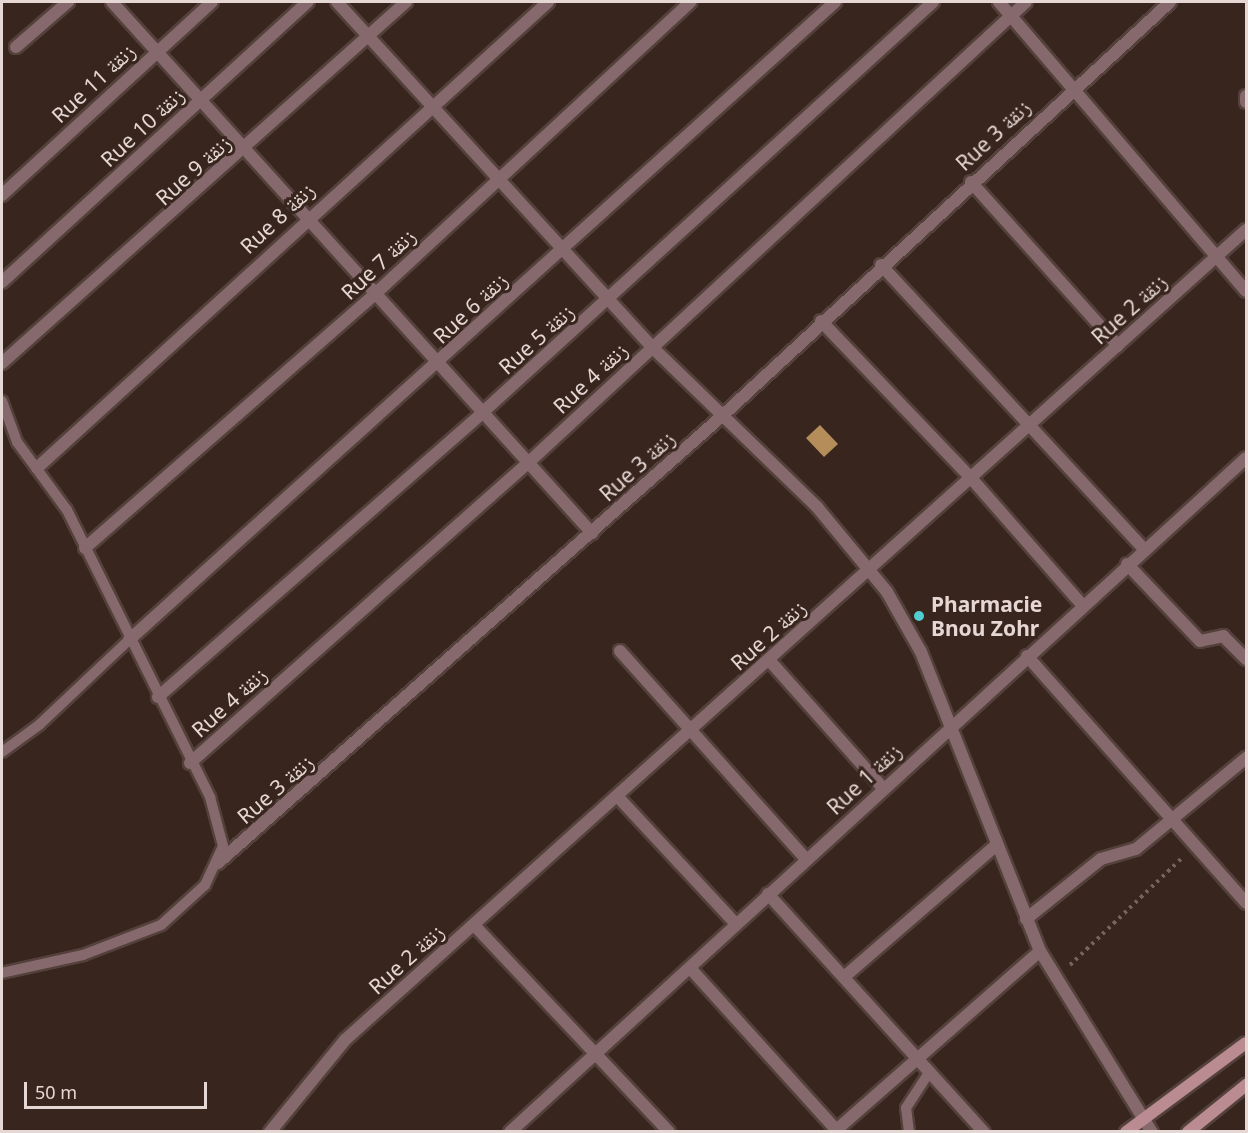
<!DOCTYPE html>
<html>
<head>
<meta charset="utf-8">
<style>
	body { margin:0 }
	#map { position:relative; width:1248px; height:1133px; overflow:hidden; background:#38251e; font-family:"Noto Sans","Noto Naskh Arabic",sans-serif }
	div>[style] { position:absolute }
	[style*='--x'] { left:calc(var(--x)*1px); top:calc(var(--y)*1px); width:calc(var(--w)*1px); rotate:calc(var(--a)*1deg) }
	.building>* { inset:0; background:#b58d5a }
	.path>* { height:4px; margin-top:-2px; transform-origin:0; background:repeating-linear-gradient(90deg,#75645e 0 3px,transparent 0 7.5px) }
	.roads { filter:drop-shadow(2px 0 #54413b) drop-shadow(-2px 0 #54413b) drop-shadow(0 2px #54413b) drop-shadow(0 -2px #54413b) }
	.service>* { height:10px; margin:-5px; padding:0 5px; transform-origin:5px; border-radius:5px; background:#86696d }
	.pedestrian>* { height:12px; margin:-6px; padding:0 6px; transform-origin:6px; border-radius:6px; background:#86696d }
	.minor>* { height:12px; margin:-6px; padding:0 6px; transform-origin:6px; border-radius:6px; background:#86696d }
	.secondary>* { height:12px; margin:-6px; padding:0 6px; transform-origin:6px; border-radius:6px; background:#ba8c92 }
	.dots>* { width:16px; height:16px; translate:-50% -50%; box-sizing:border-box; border:3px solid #38251e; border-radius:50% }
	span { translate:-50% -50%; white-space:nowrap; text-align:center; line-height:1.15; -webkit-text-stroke:6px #38251e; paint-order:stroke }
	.street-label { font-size:21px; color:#e5d7d3 }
	.poi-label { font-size:21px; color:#e5d7d3; font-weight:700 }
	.left { translate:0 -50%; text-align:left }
	.frame { position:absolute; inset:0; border:3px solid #e5d7d3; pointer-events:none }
	.scale { position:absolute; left:24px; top:1082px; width:183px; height:27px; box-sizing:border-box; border:3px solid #e5d7d3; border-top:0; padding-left:8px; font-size:18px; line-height:21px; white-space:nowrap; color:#e5d7d3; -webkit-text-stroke:4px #38251e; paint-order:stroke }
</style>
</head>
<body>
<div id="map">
	<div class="building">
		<div style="clip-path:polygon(820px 425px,838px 444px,824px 457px,806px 438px)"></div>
	</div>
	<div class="path">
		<div style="--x:1070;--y:965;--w:155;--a:-43.7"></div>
	</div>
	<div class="roads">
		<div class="service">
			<div style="--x:2;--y:401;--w:44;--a:69.9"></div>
			<div style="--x:17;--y:442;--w:84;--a:53.7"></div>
			<div style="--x:67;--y:510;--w:321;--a:63.5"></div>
			<div style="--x:210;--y:797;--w:51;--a:75.1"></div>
			<div style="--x:223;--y:846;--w:43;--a:114.8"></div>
			<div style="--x:205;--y:885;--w:59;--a:137.7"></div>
			<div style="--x:161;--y:925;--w:84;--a:159"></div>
			<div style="--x:83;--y:955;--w:83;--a:167.5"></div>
			<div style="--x:2;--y:752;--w:46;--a:-36.1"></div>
			<div style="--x:39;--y:725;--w:124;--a:-43.4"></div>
			<div style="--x:909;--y:1132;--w:24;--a:-97"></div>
			<div style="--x:906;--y:1108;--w:44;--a:-57"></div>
		</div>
		<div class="pedestrian">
			<div style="--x:844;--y:977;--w:200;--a:-40.9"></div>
		</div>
		<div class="minor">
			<div style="--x:112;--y:2;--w:716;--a:47.89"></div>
			<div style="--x:337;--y:2;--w:467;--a:47.6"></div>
			<div style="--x:652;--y:347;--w:230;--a:44.1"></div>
			<div style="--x:817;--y:507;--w:110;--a:50.5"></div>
			<div style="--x:887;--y:592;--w:69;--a:60.5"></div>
			<div style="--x:921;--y:652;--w:322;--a:68.3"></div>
			<div style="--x:1040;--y:951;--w:213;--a:58.3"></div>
			<div style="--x:999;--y:2;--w:380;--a:49.5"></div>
			<div style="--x:16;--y:47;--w:69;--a:-40.9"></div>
			<div style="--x:1246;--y:96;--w:6;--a:90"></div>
			<div style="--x:971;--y:182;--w:220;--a:48.1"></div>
			<div style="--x:2;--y:195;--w:285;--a:-42.6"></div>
			<div style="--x:881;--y:265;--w:387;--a:47.2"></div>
			<div style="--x:2;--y:282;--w:415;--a:-42.5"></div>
			<div style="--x:821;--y:321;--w:217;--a:46.3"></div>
			<div style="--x:971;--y:478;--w:169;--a:48.8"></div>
			<div style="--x:2;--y:363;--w:542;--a:-41.78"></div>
			<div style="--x:37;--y:468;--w:692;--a:-42.36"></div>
			<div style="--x:85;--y:548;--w:386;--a:-41.2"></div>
			<div style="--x:375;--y:294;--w:430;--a:-42.8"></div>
			<div style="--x:1127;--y:564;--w:106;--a:46.5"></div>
			<div style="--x:1200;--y:641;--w:24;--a:-12"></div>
			<div style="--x:1223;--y:636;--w:33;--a:45"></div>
			<div style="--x:129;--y:640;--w:952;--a:-42.1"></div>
			<div style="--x:620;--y:651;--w:279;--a:48.2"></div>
			<div style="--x:1027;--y:656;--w:330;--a:48.4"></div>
			<div style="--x:769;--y:660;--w:171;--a:48.3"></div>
			<div style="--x:158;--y:697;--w:432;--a:-41.2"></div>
			<div style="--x:483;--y:412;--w:609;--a:-42.34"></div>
			<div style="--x:190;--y:763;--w:453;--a:-41.6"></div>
			<div style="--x:529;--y:462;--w:677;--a:-42.79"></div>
			<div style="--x:618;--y:797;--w:173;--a:47.1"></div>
			<div style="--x:218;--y:863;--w:674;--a:-41.57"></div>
			<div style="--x:722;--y:416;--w:610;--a:-42.74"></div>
			<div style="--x:768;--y:894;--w:321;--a:47.8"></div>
			<div style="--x:1026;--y:919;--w:96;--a:-38.7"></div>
			<div style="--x:1101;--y:859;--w:36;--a:-16"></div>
			<div style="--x:1136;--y:849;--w:143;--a:-39.6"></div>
			<div style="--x:474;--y:925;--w:284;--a:46.7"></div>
			<div style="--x:690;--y:968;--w:221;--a:47.9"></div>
			<div style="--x:270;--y:1132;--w:119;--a:-50.8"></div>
			<div style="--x:345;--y:1040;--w:1212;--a:-41.96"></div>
			<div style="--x:510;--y:1132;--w:998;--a:-42.48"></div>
			<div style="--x:834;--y:1132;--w:274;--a:-41.3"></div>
		</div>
		<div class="secondary">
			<div style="--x:1126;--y:1132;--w:149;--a:-36.6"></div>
			<div style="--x:1188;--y:1132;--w:75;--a:-39"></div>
		</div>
	</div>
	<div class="dots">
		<div style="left:919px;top:616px;background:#51ccd1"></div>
	</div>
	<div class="street-label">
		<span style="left:93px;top:83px;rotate:-43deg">Rue 11 زنقة</span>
		<span style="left:142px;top:127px;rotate:-43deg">Rue 10 زنقة</span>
		<span style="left:993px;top:135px;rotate:-43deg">Rue 3 زنقة</span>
		<span style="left:193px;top:170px;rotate:-42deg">Rue 9 زنقة</span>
		<span style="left:277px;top:218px;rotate:-43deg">Rue 8 زنقة</span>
		<span style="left:378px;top:264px;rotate:-43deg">Rue 7 زنقة</span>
		<span style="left:470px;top:308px;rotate:-43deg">Rue 6 زنقة</span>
		<span style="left:1129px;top:309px;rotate:-42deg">Rue 2 زنقة</span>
		<span style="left:536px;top:339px;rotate:-42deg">Rue 5 زنقة</span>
		<span style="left:590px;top:378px;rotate:-43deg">Rue 4 زنقة</span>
		<span style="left:637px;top:466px;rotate:-42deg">Rue 3 زنقة</span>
		<span style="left:768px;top:635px;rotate:-42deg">Rue 2 زنقة</span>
		<span style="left:229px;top:702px;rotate:-42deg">Rue 4 زنقة</span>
		<span style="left:864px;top:779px;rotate:-43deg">Rue 1 زنقة</span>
		<span style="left:275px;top:789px;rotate:-41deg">Rue 3 زنقة</span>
		<span style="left:406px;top:959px;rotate:-42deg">Rue 2 زنقة</span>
	</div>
	<div class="poi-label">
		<span class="left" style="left:931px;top:616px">Pharmacie<br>Bnou Zohr</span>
	</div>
	<div class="frame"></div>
	<div class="scale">50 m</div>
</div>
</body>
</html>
